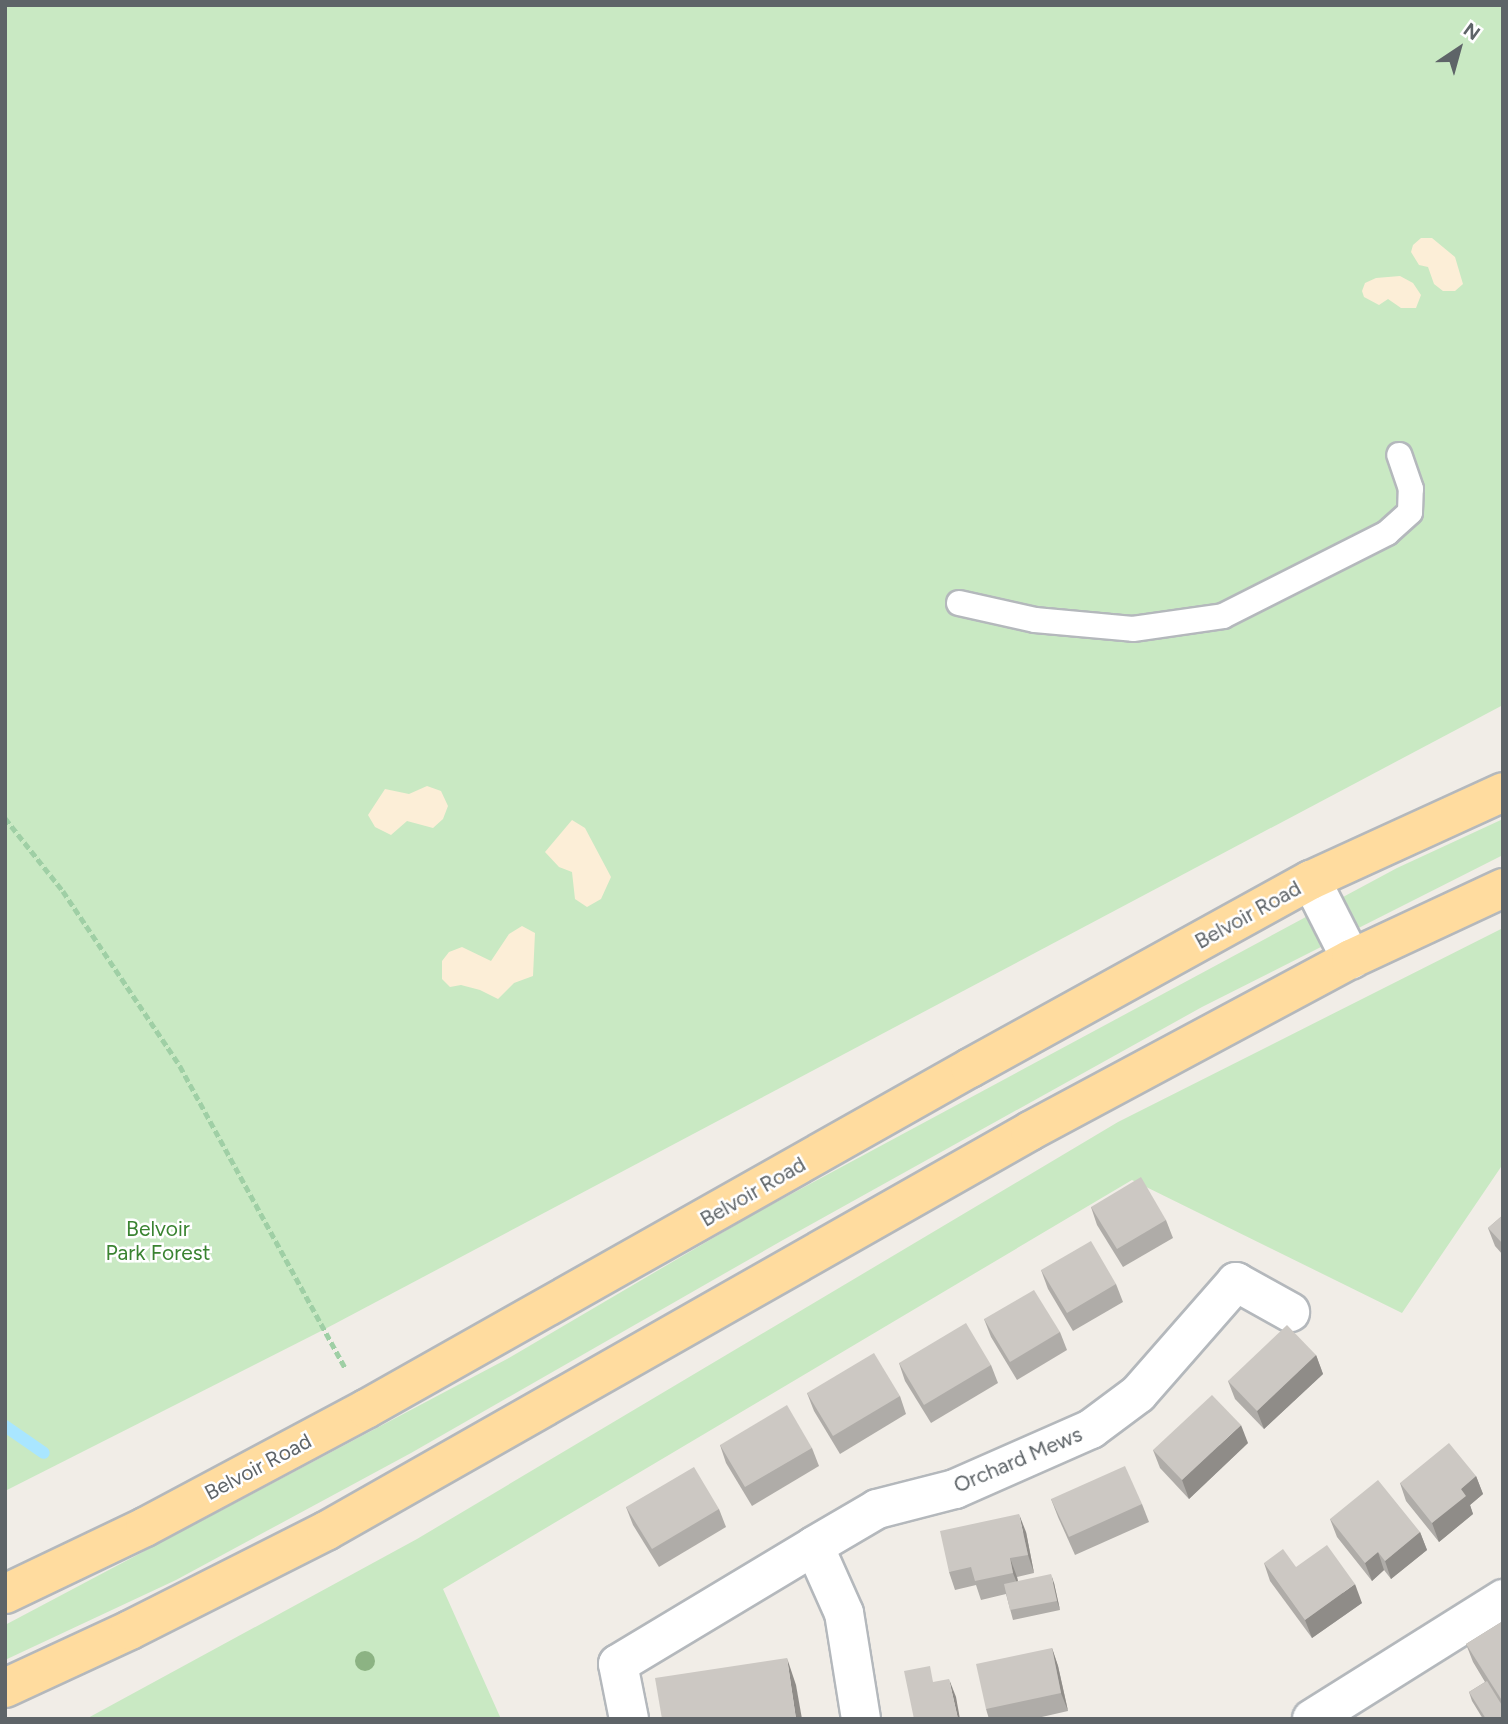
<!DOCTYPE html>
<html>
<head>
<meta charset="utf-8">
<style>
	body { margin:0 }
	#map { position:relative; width:1508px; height:1724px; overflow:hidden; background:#f1ede7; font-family:Figtree,sans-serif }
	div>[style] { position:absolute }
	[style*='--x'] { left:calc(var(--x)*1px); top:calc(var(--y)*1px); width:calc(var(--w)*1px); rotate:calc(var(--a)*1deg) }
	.green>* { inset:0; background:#c9e9c3 }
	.sand>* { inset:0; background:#fceed7 }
	.stream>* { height:12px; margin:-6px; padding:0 6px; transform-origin:6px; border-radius:6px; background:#a9e6ff }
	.path>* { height:4.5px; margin-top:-2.25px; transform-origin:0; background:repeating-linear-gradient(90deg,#9fcfa5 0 7px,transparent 0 10.5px) }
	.roads { filter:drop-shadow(2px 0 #b4b8bc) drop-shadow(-2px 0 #b4b8bc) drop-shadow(0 2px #b4b8bc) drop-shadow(0 -2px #b4b8bc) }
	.service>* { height:24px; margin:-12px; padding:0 12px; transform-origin:12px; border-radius:12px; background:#fff }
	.minor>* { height:38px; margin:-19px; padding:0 19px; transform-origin:19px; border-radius:19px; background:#fff }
	.tertiary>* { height:38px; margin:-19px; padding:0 19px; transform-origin:19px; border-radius:19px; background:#fff }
	.trunk>* { height:38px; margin:-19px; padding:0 19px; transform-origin:19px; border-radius:19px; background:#ffdc9f }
	.trees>* { width:20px; height:20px; margin:-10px; border-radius:50%; background:#8cb383 }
	.wall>* { inset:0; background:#afaca8 }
	.shaded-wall>* { inset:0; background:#8f8c88 }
	.building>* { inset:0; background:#ccc8c3 }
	span { translate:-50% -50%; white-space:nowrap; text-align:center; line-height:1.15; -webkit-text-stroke:5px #fff; paint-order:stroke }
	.street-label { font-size:21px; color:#5e6468 }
	.park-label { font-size:21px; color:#3a8331 }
	.frame { position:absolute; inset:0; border:7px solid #5e6468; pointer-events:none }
	.north { position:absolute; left:1424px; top:14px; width:70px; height:70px; -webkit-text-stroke:5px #fff; paint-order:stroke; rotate:36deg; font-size:19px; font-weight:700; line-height:28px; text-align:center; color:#5e6468 }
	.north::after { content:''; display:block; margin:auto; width:24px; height:32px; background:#5e6468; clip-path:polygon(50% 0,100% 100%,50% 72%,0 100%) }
</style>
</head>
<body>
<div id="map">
	<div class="green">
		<div style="clip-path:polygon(5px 5px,1503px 5px,1503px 705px,325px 1329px,5px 1491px)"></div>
		<div style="clip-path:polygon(1503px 819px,1503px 855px,1202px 1007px,783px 1240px,411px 1453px,176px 1580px,5px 1660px,5px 1625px,507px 1359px,754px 1214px,1397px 868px)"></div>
		<div style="clip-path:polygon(1503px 928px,1503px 1164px,1402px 1313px,1132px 1180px,443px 1589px,501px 1719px,86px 1719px,417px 1539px,1118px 1122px)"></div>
	</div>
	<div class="sand">
		<div style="clip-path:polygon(1421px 238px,1432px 238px,1455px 257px,1463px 284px,1455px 291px,1443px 291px,1434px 284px,1428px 267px,1419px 265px,1411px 252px,1413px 245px)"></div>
		<div style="clip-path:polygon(1400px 276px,1413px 283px,1421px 295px,1416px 308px,1401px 308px,1388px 299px,1379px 305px,1364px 297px,1362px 291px,1365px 283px,1376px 278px)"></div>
		<div style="clip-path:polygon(427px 786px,441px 791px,448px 806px,443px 819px,433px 828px,407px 821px,391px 835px,375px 827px,368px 815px,385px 789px,409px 794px)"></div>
		<div style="clip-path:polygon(572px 820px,585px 828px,611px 877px,601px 899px,587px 907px,575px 899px,572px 872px,559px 867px,545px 852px)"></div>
		<div style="clip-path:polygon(522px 926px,535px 933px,533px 976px,514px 983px,498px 999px,480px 990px,461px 985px,450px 987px,442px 979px,442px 961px,449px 952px,462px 947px,491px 961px,509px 934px)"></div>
	</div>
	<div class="stream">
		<div style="--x:5;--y:1426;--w:47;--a:34.7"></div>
	</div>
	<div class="path">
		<div style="--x:5;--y:818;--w:93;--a:51.5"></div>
		<div style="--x:63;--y:891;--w:211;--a:56.2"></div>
		<div style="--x:180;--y:1066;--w:345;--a:61.3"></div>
	</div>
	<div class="roads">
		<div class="service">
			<div style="--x:959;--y:603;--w:78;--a:12.6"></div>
			<div style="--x:1035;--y:620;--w:98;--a:5.2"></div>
			<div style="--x:1133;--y:629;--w:91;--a:-8.2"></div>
			<div style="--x:1223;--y:616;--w:184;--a:-26.8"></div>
			<div style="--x:1387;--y:533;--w:31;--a:-42"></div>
			<div style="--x:1410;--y:512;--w:23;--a:-88"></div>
			<div style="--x:1411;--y:489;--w:36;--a:-109"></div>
		</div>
		<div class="minor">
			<div style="--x:1311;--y:880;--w:89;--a:63.1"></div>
			<div style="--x:629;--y:1719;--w:56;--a:-101.3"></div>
			<div style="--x:618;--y:1664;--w:229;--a:-31"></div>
			<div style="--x:861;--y:1719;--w:107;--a:-99.1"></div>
			<div style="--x:844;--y:1613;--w:73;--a:-114.1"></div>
			<div style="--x:814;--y:1546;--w:73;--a:-30.4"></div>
			<div style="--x:877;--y:1509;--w:81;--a:-14.4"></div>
			<div style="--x:955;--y:1489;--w:149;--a:-23.8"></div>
			<div style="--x:1091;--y:1429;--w:59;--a:-36.7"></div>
			<div style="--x:1138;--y:1394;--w:149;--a:-48.8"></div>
			<div style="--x:1236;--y:1282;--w:62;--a:29.1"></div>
		</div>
		<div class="tertiary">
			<div style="--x:1312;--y:1719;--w:226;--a:-32.1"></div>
		</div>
		<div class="trunk">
			<div style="--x:5;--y:1594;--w:155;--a:-25.6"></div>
			<div style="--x:145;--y:1527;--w:251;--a:-28.1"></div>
			<div style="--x:366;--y:1409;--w:694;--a:-29.45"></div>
			<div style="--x:970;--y:1068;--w:389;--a:-28.9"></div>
			<div style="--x:1311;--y:880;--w:211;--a:-24.6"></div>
			<div style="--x:5;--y:1688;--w:138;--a:-24.9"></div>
			<div style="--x:130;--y:1630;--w:220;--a:-26.8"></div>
			<div style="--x:326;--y:1531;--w:810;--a:-29.6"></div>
			<div style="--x:1030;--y:1131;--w:364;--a:-28.2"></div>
			<div style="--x:1351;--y:959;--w:168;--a:-25"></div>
		</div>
	</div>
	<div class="trees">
		<div style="left:365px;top:1661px"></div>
	</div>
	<div class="wall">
		<div style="clip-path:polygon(1091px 1207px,1166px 1220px,1173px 1238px,1123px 1267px,1097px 1225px)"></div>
		<div style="clip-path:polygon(1503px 1215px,1503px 1255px,1495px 1246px,1488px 1228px)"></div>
		<div style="clip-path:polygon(1041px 1270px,1116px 1284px,1123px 1302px,1073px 1331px,1048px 1289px)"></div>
		<div style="clip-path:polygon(984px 1319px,1060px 1332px,1067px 1350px,1017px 1380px,991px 1337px)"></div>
		<div style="clip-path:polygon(1316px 1355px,1323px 1374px,1264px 1429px,1235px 1399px,1228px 1381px)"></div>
		<div style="clip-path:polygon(899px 1363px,991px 1365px,998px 1383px,931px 1423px,905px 1381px)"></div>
		<div style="clip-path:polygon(807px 1393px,900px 1396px,906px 1414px,840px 1454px,814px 1411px)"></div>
		<div style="clip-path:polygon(1248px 1443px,1189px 1499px,1160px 1468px,1153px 1450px)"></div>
		<div style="clip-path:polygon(720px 1445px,812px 1448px,819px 1466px,752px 1506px,726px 1463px)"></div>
		<div style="clip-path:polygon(1476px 1476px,1483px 1494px,1470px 1505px,1473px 1514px,1439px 1542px,1406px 1501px,1400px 1483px)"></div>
		<div style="clip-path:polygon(1051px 1499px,1142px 1504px,1149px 1522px,1075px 1555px,1058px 1517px)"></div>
		<div style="clip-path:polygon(626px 1507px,719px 1509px,726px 1527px,659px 1567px,633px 1525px)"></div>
		<div style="clip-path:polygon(1330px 1519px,1420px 1532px,1427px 1550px,1391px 1579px,1384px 1570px,1372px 1581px,1337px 1537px)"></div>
		<div style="clip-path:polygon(1026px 1532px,1034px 1573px,1017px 1577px,1018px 1581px,1054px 1583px,1060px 1610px,1013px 1620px,1006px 1594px,981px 1600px,976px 1585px,955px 1590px,949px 1572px)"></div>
		<div style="clip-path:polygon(1264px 1563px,1296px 1567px,1362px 1603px,1312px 1638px,1270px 1581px)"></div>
		<div style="clip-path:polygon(1503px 1621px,1503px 1719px,1483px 1719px,1472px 1701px,1469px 1692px,1485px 1682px,1473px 1662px,1466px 1644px)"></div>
		<div style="clip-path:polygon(1052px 1648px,1058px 1666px,1068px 1711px,1033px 1719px,989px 1719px,986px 1709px)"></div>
	</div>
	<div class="shaded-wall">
		<div style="clip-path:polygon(1316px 1355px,1323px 1374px,1264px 1429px,1257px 1411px)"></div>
		<div style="clip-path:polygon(1241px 1425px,1248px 1443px,1189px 1499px,1182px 1480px)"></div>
		<div style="clip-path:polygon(1476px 1476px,1483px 1494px,1470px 1505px,1473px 1514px,1439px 1542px,1432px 1523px,1461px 1489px)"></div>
		<div style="clip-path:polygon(1019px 1514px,1026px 1532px,1034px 1573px,1028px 1555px)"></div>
		<div style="clip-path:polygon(1420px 1532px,1427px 1550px,1391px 1579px,1385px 1561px)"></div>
		<div style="clip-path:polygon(1378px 1552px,1384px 1570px,1372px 1581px,1365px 1563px)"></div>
		<div style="clip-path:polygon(1010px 1558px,1017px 1577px,1020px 1591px,1013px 1573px)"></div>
		<div style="clip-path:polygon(1051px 1574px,1054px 1583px,1060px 1610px,1057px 1601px)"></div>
		<div style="clip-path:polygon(1355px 1584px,1362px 1603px,1312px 1638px,1305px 1620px)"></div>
		<div style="clip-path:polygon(1052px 1648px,1058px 1666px,1068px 1711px,1061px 1693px)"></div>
		<div style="clip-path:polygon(787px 1658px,796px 1685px,802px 1719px,796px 1719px)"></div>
		<div style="clip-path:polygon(949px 1679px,956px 1697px,960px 1719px,958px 1719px)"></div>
	</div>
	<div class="building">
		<div style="clip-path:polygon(1141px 1177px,1166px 1220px,1117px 1249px,1091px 1207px)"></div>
		<div style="clip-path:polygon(1503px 1215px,1503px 1244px,1488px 1228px)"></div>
		<div style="clip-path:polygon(1091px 1241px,1116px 1284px,1067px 1313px,1041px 1270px)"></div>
		<div style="clip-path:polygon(1034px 1290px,1060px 1332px,1010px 1362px,984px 1319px)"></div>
		<div style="clip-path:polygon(966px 1323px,991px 1365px,924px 1405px,899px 1363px)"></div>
		<div style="clip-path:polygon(1287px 1325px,1316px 1355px,1257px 1411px,1228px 1381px)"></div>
		<div style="clip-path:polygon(874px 1353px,900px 1396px,833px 1436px,807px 1393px)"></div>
		<div style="clip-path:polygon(1212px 1395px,1241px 1425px,1182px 1480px,1153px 1450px)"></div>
		<div style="clip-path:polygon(787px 1405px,812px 1448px,745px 1487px,720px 1445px)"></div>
		<div style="clip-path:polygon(1449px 1443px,1476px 1476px,1461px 1489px,1466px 1496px,1432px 1523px,1400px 1483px)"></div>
		<div style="clip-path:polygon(1125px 1466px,1142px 1504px,1069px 1537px,1051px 1499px)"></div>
		<div style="clip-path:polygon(694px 1467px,719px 1509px,652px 1549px,626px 1507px)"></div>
		<div style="clip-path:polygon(1378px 1480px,1420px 1532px,1385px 1561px,1378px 1552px,1365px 1563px,1330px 1519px)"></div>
		<div style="clip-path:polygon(1019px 1514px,1028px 1555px,1010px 1558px,1013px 1573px,975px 1581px,971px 1567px,949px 1572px,940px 1531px)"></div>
		<div style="clip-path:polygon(1327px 1545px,1355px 1584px,1305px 1620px,1264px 1563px,1283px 1549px,1296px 1567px)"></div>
		<div style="clip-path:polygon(1051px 1574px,1057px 1601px,1010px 1610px,1004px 1584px)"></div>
		<div style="clip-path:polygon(1503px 1621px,1503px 1702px,1466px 1644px)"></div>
		<div style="clip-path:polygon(1052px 1648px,1061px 1693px,986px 1709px,976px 1664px)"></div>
		<div style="clip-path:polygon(787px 1658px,796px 1719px,662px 1719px,655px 1678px)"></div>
		<div style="clip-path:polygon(930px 1666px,933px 1682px,949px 1679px,958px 1719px,914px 1719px,904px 1671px)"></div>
		<div style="clip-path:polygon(1487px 1681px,1503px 1707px,1503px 1719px,1486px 1719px,1469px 1692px)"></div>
	</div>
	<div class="street-label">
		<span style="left:1248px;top:915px;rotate:-29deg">Belvoir Road</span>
		<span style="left:753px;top:1192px;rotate:-30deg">Belvoir Road</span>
		<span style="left:1018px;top:1460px;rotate:-23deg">Orchard Mews</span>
		<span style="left:258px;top:1467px;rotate:-28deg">Belvoir Road</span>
	</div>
	<div class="park-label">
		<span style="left:158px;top:1241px">Belvoir<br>Park Forest</span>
	</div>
	<div class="frame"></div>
	<div class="north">N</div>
</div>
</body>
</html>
